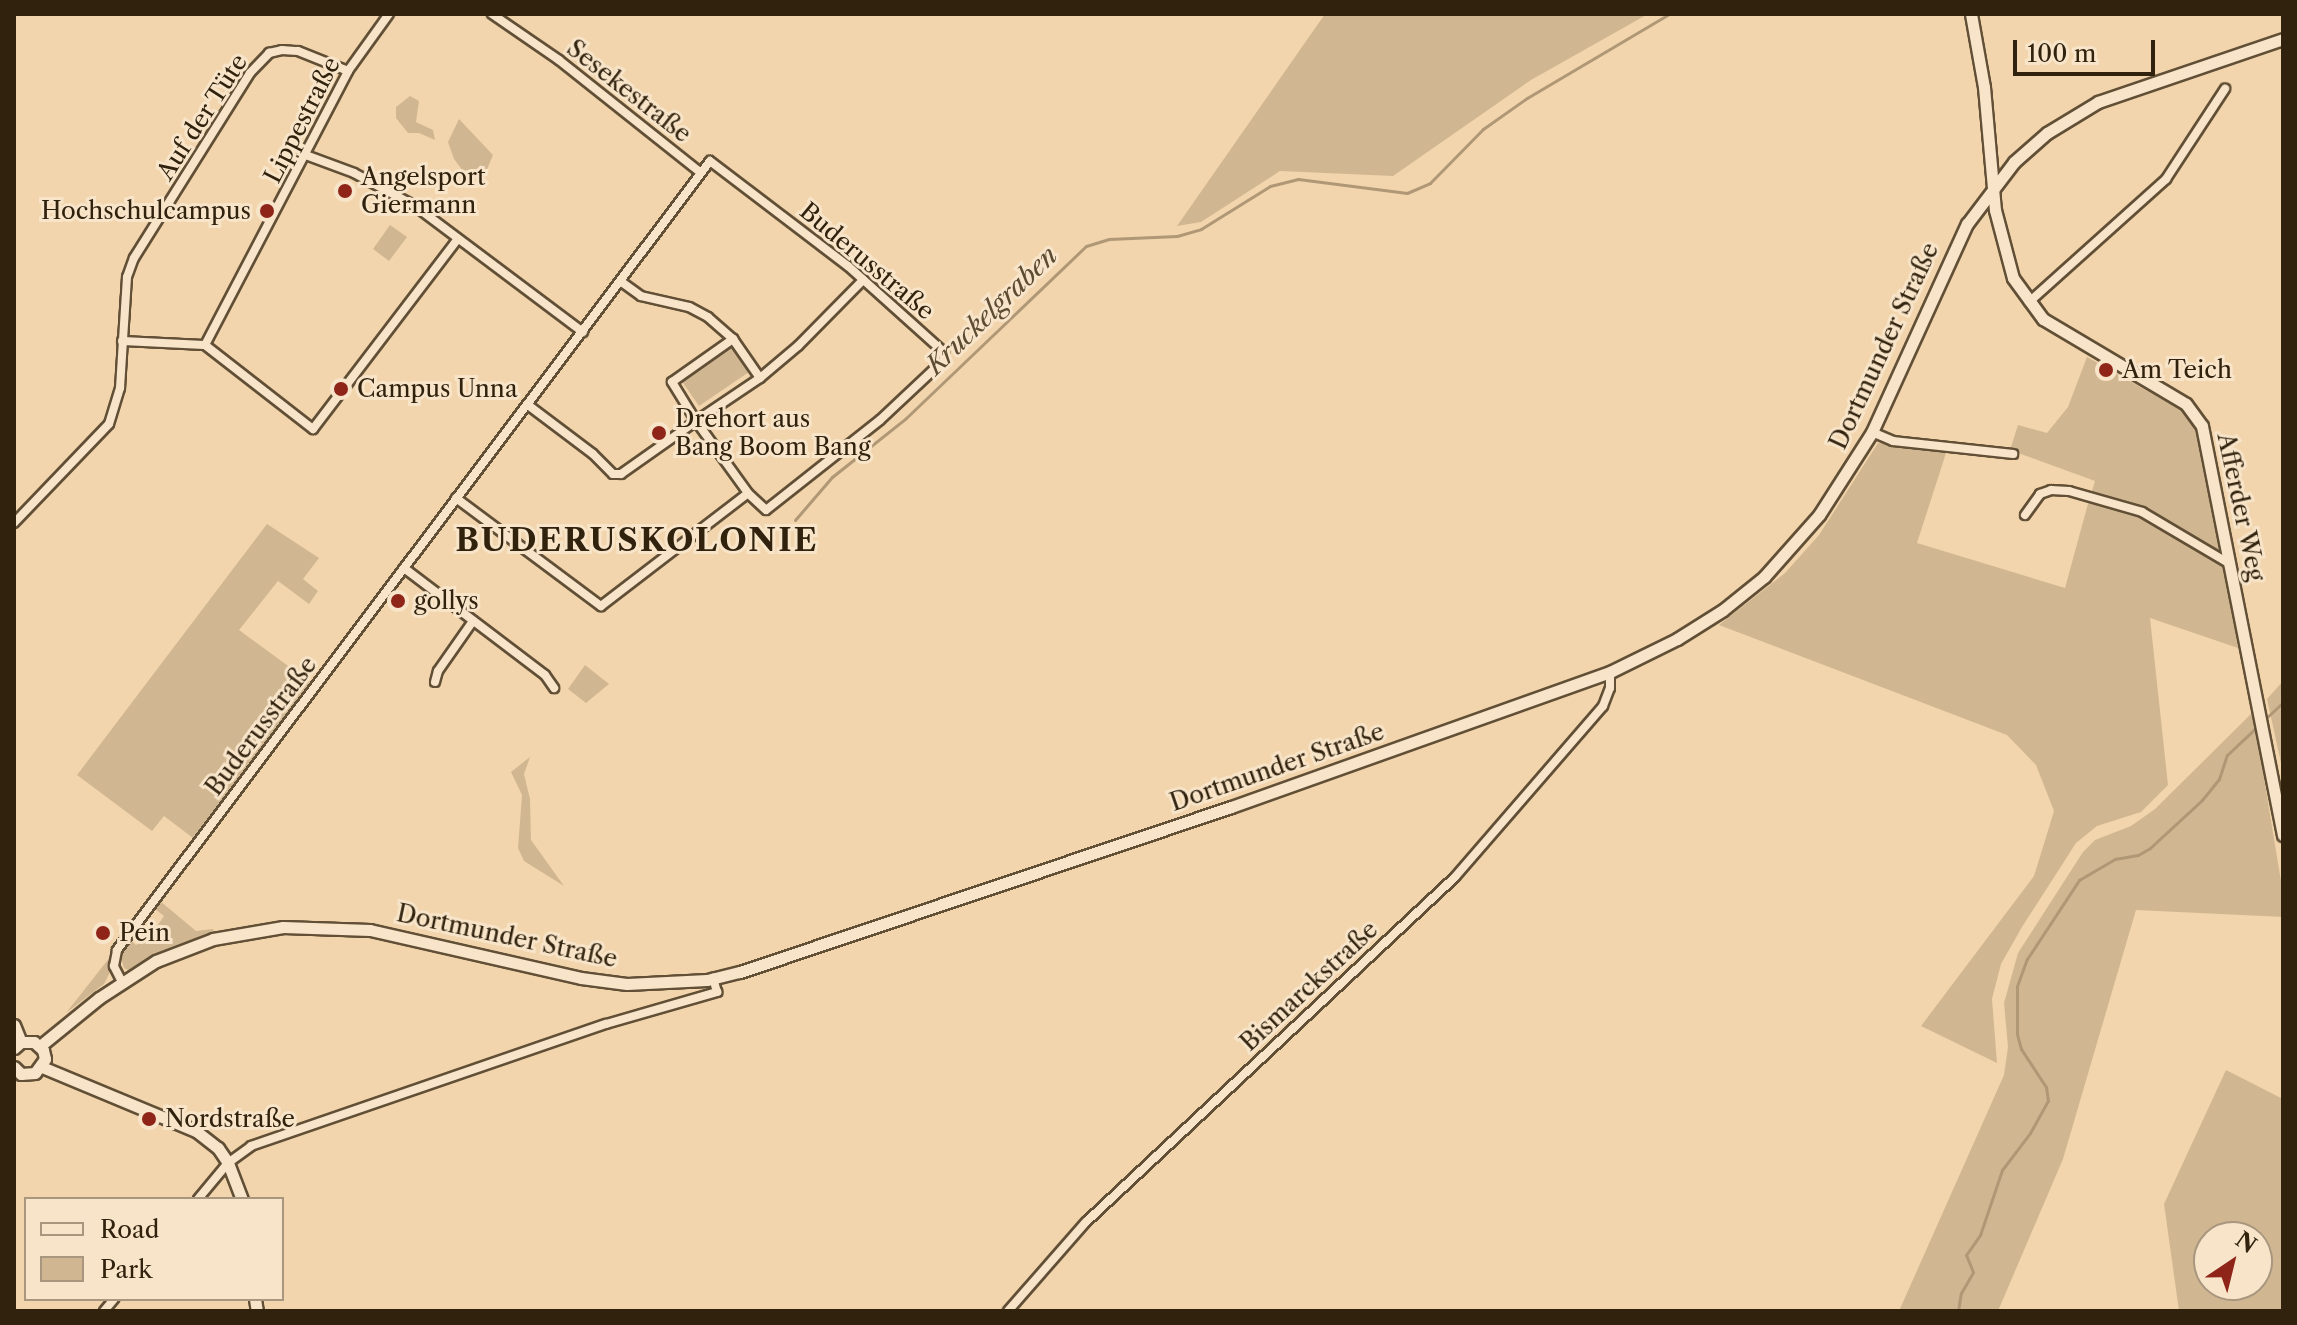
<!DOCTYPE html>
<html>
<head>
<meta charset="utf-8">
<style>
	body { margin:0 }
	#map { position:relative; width:2297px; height:1325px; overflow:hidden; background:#f2d5ac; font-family:"Libre Caslon Text",serif }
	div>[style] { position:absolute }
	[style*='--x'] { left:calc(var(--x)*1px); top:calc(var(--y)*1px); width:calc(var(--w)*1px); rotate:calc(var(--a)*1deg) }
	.green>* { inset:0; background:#d1b791 }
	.stream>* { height:3px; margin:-1.5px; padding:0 1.5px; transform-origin:1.5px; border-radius:1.5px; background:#b09876 }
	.roads { filter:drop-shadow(2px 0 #614f36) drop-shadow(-2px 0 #614f36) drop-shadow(0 2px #614f36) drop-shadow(0 -2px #614f36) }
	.street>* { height:8px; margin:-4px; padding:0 4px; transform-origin:4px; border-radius:4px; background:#f7e4c9 }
	.secondary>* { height:11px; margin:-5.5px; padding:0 5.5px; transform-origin:5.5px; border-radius:5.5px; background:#f7e4c9 }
	.dots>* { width:22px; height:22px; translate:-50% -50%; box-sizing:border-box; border:4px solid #f7e4c9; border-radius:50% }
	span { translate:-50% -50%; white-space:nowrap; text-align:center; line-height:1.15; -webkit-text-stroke:6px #f7e4c9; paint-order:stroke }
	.street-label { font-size:24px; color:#31220e }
	.poi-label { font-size:24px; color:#31220e }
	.left { translate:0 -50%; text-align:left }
	.right { translate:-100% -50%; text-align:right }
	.water-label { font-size:26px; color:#5d4b32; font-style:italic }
	.district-label { font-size:32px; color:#31220e; font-weight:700; letter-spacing:2px }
	.frame { position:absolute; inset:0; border:16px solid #31220e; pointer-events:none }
	.legend { position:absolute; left:24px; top:1197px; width:260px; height:104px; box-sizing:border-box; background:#f7e4c9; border:2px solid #a8967e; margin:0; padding:10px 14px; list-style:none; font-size:24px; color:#31220e }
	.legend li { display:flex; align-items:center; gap:16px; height:40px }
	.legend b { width:40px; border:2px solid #a8967e }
	.north { position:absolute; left:2193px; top:1221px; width:80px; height:80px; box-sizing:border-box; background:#f7e4c9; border:2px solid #a8967e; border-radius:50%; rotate:35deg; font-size:22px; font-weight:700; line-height:32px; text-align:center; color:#31220e }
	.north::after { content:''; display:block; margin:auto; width:28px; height:36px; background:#8f2418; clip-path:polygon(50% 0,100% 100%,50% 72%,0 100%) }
	.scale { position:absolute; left:2013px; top:40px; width:142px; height:36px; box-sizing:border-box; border:4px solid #31220e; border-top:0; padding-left:10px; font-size:24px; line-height:28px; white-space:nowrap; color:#31220e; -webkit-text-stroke:6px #f7e4c9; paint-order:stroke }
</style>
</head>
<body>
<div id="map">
	<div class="green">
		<div style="clip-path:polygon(1325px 14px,1648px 14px,1531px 80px,1393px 176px,1280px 171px,1201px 222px,1177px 226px)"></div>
		<div style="clip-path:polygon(410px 96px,419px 101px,416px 122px,433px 130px,435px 140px,419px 133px,408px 133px,396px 118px,396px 107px)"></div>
		<div style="clip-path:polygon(459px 119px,493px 155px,483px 179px,463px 171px,454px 159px,448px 142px)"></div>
		<div style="clip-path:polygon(390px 225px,407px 237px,389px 261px,373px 249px)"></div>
		<div style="clip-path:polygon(731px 345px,749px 372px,699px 406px,681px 380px)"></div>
		<div style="clip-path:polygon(2087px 357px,2181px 410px,2192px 424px,2199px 439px,2221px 554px,2165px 519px,2133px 505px,2091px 494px,2095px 481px,2010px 450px,2018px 425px,2047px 433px,2068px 407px)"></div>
		<div style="clip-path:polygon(1878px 443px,1947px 450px,1917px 543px,2065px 588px,2089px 500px,2144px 516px,2224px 567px,2238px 648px,2150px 618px,2168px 785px,2141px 812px,2097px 826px,2076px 843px,2022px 927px,2001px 964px,1992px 999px,1997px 1063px,1921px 1026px,2034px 876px,2054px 811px,2036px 765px,2007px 735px,1719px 625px,1785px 573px,1819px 535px)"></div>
		<div style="clip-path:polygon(267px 524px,319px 558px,303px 579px,318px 591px,309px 604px,278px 581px,239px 630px,310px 682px,193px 838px,164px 816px,152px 831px,77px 775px)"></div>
		<div style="clip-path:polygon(585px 665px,609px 684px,586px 703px,568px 689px)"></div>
		<div style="clip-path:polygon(2283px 681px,2283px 772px,2267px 699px)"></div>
		<div style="clip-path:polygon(2253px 712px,2283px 893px,2283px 917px,2136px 910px,2063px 1159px,1998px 1311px,1899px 1311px,2004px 1075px,2008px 1047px,2004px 1003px,2018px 953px,2083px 852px,2095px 840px,2131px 826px,2155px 809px)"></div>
		<div style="clip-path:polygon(530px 757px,524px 774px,530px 799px,531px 840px,564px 886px,524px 861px,518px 848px,522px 795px,511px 772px)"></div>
		<div style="clip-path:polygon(160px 901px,196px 931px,213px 929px,214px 933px,177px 945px,128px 970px,124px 968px,120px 955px,130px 940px,136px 945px,151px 935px,164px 916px,154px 908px)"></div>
		<div style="clip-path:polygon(110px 957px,110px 972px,104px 984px,66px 1013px)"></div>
		<div style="clip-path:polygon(evenodd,2226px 1070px,2283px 1099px,2283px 1311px,2179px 1311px,2164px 1204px,2226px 1070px,2209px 1237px,2257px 1237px,2257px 1285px,2209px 1285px,2209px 1237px)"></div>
	</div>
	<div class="stream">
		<div style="--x:795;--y:520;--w:57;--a:-49.3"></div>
		<div style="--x:832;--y:477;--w:93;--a:-38.5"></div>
		<div style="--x:905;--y:419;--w:250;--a:-43.7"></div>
		<div style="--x:1086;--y:246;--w:24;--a:-17"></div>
		<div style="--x:1109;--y:239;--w:68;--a:-2.5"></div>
		<div style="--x:1177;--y:236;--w:25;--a:-16"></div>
		<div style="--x:1201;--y:229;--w:81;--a:-31.9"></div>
		<div style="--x:1270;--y:186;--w:29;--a:-14"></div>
		<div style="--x:1298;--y:179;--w:110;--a:7.3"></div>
		<div style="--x:1407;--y:193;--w:25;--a:-23"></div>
		<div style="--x:1430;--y:183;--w:76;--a:-45.5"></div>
		<div style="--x:1483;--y:129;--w:54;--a:-35.2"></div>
		<div style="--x:1527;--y:98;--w:165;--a:-30.6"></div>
		<div style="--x:2264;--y:720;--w:26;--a:-43"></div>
		<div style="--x:1958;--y:1311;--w:18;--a:-81"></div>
		<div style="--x:1961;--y:1293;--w:24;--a:-60"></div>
		<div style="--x:1973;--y:1272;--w:18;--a:-112"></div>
		<div style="--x:1966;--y:1255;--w:24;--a:-55"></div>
		<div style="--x:1980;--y:1235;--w:69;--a:-71.3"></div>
		<div style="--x:2002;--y:1170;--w:46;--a:-52.9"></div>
		<div style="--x:2030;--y:1133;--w:37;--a:-61"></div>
		<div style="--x:2048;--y:1101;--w:14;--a:-98"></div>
		<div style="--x:2046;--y:1087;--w:45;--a:-123.3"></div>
		<div style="--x:2021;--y:1049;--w:16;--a:-105"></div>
		<div style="--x:2017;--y:1034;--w:48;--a:-90"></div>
		<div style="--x:2017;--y:986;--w:29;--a:-70"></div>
		<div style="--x:2027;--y:959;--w:95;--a:-56.6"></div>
		<div style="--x:2079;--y:880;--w:42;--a:-30.3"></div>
		<div style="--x:2115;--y:859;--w:23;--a:-10"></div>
		<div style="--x:2138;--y:855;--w:14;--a:-30"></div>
		<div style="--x:2150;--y:848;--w:71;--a:-42.7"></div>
		<div style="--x:2202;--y:800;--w:27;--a:-51"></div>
		<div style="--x:2219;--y:779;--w:25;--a:-72"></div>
		<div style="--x:2227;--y:755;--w:44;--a:-43.2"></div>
	</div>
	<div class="roads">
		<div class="street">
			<div style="--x:492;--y:14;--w:81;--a:34.5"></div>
			<div style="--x:559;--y:60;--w:181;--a:38.5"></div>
			<div style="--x:303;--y:154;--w:54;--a:20.4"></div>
			<div style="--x:354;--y:173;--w:69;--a:28.4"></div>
			<div style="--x:415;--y:206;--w:210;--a:36.9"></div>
			<div style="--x:2029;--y:302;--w:184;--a:-41.9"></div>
			<div style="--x:2166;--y:179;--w:108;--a:-56.8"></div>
			<div style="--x:122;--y:341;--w:83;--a:2.8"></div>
			<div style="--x:205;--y:345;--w:309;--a:-62.4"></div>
			<div style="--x:348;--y:71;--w:70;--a:-54.3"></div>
			<div style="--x:205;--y:345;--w:137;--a:37.9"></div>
			<div style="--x:313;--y:429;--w:239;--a:-52.7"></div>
			<div style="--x:760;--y:378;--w:50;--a:-40.1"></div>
			<div style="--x:798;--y:346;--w:93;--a:-45.4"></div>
			<div style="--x:528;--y:405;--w:81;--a:37"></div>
			<div style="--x:593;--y:454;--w:28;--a:45"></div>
			<div style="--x:613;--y:474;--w:8;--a:0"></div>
			<div style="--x:621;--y:474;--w:92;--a:-35.2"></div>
			<div style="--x:696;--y:421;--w:46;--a:-121.6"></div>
			<div style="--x:672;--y:382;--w:75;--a:-35.2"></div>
			<div style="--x:1872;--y:432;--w:23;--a:23"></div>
			<div style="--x:1893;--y:441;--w:121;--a:6.2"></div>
			<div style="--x:456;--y:498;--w:181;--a:36.7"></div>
			<div style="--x:601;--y:606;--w:185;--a:-37.5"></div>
			<div style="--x:2025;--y:515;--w:26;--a:-54"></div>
			<div style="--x:2040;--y:494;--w:12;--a:-20"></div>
			<div style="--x:2051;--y:490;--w:18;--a:3"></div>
			<div style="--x:2069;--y:491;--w:76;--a:16"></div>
			<div style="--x:2142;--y:512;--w:102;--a:30.6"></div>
			<div style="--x:14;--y:523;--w:137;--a:-46.2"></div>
			<div style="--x:109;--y:424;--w:38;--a:-73"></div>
			<div style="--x:120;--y:388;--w:111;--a:-86.4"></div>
			<div style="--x:127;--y:277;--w:20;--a:-70"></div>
			<div style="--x:134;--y:258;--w:218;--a:-57.9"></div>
			<div style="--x:250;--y:73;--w:28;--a:-46"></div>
			<div style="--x:269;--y:53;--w:13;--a:-13"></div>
			<div style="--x:282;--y:50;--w:16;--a:4"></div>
			<div style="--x:298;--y:51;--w:54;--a:21.8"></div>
			<div style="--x:404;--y:568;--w:177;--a:37.2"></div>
			<div style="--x:545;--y:675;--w:16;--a:55"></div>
			<div style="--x:435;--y:682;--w:11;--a:-75"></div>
			<div style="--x:438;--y:671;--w:61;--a:-55"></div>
			<div style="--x:122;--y:982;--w:18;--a:-117"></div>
			<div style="--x:114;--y:966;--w:16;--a:-79"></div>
			<div style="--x:117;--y:950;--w:987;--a:-53.07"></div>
			<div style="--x:710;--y:161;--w:173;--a:37.3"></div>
			<div style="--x:848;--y:266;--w:129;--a:41.9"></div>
			<div style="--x:944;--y:352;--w:7;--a:82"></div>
			<div style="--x:945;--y:359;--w:89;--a:136.8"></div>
			<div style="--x:880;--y:420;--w:145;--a:141.7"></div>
			<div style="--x:766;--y:510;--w:25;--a:-137"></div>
			<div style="--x:748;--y:493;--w:89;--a:-125.8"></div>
			<div style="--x:696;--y:421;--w:77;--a:-33.9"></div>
			<div style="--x:760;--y:378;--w:47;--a:-124.7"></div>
			<div style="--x:733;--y:339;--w:33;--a:-139"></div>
			<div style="--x:708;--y:317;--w:21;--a:-152"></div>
			<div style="--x:689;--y:307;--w:49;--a:-167.1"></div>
			<div style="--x:641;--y:296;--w:24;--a:-144"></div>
			<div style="--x:198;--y:1199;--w:47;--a:-50.2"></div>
			<div style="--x:228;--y:1163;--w:29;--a:-36"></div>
			<div style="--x:251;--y:1146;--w:375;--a:-19"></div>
			<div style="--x:606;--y:1024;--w:116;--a:-16.1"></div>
			<div style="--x:717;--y:992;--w:15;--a:-106"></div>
			<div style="--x:104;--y:1311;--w:16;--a:-50"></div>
			<div style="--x:1008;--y:1311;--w:118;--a:-48.8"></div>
			<div style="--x:1086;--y:1222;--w:505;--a:-43.07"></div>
			<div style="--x:1455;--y:877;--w:226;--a:-49.1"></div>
			<div style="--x:1603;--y:706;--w:19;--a:-69"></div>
			<div style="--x:1610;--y:688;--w:16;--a:-90"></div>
		</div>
		<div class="secondary">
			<div style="--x:1971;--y:14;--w:74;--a:79.9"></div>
			<div style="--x:1984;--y:87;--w:123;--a:84.9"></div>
			<div style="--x:1995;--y:210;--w:70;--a:75.2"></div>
			<div style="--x:2013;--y:278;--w:51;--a:53.8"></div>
			<div style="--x:2043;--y:319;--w:166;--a:30.7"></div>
			<div style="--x:2186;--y:404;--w:27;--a:54"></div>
			<div style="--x:2202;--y:426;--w:417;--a:78.8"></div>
			<div style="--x:14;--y:1025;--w:18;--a:68"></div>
			<div style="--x:40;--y:1046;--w:76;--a:-39.1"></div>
			<div style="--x:99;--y:998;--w:68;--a:-33"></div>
			<div style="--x:156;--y:961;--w:61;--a:-21.1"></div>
			<div style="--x:213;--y:939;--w:71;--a:-9.7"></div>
			<div style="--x:283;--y:927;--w:87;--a:2"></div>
			<div style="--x:370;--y:930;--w:216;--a:12.8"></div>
			<div style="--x:581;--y:978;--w:46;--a:7.4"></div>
			<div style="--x:627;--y:984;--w:80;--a:-2.9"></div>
			<div style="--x:707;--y:980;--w:34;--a:-14"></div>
			<div style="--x:740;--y:972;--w:518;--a:-18.57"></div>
			<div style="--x:1231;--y:807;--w:402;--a:-19.6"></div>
			<div style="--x:1610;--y:672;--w:75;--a:-26.2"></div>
			<div style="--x:1677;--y:639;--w:54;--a:-32.2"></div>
			<div style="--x:1723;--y:610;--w:53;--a:-38.8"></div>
			<div style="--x:1764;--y:577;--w:83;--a:-48.4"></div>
			<div style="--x:1819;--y:515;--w:98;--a:-57.4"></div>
			<div style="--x:1872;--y:432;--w:229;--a:-65.5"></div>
			<div style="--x:1967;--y:224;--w:78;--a:-52.8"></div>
			<div style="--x:2014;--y:162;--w:44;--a:-41.3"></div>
			<div style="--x:2047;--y:133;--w:60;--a:-31.3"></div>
			<div style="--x:2098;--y:102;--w:195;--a:-18.8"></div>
			<div style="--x:14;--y:1048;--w:9;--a:-41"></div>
			<div style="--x:21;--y:1042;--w:13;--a:0"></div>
			<div style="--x:34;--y:1042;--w:12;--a:42"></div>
			<div style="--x:43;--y:1050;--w:9;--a:77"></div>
			<div style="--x:45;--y:1059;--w:17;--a:126"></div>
			<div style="--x:35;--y:1073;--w:14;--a:176"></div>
			<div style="--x:21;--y:1074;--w:10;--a:-135"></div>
			<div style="--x:42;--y:1067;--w:167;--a:22.6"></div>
			<div style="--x:196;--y:1131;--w:28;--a:38"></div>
			<div style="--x:218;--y:1148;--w:18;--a:56"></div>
			<div style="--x:228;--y:1163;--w:39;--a:69"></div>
			<div style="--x:255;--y:1299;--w:12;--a:81"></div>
		</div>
	</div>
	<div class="dots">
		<div style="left:345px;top:191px;background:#8f2418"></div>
		<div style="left:267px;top:211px;background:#8f2418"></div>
		<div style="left:2106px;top:370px;background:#8f2418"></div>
		<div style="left:341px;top:389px;background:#8f2418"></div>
		<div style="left:659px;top:433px;background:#8f2418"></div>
		<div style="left:398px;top:601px;background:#8f2418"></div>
		<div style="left:103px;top:933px;background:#8f2418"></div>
		<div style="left:149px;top:1119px;background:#8f2418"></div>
	</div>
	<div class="street-label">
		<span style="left:629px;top:91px;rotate:38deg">Sesekestraße</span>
		<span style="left:202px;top:117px;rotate:-57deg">Auf der Tüte</span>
		<span style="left:302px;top:120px;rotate:-63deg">Lippestraße</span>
		<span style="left:867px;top:261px;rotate:40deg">Buderusstraße</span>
		<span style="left:1884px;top:346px;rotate:-65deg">Dortmunder Straße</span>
		<span style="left:2241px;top:507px;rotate:78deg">Afferder Weg</span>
		<span style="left:261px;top:726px;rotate:-53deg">Buderusstraße</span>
		<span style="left:1277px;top:767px;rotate:-19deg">Dortmunder Straße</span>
		<span style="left:507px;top:936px;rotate:12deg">Dortmunder Straße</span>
		<span style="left:1309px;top:986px;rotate:-43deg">Bismarckstraße</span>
	</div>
	<div class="poi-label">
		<span class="left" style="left:361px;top:191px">Angelsport<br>Giermann</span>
		<span class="right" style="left:251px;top:211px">Hochschulcampus</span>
		<span class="left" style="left:2122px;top:370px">Am Teich</span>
		<span class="left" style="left:357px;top:389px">Campus Unna</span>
		<span class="left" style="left:675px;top:433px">Drehort aus<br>Bang Boom Bang</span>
		<span class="left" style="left:414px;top:601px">gollys</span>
		<span class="left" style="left:119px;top:933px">Pein</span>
		<span class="left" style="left:165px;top:1119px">Nordstraße</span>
	</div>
	<div class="water-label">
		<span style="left:992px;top:311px;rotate:-44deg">Kruckelgraben</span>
	</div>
	<div class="district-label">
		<span style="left:637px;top:540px">BUDERUSKOLONIE</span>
	</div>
	<div class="frame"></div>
	<ul class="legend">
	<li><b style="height:10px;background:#f7e4c9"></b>Road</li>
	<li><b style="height:22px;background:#d1b791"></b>Park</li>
	</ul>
	<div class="north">N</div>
	<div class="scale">100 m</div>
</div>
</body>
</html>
